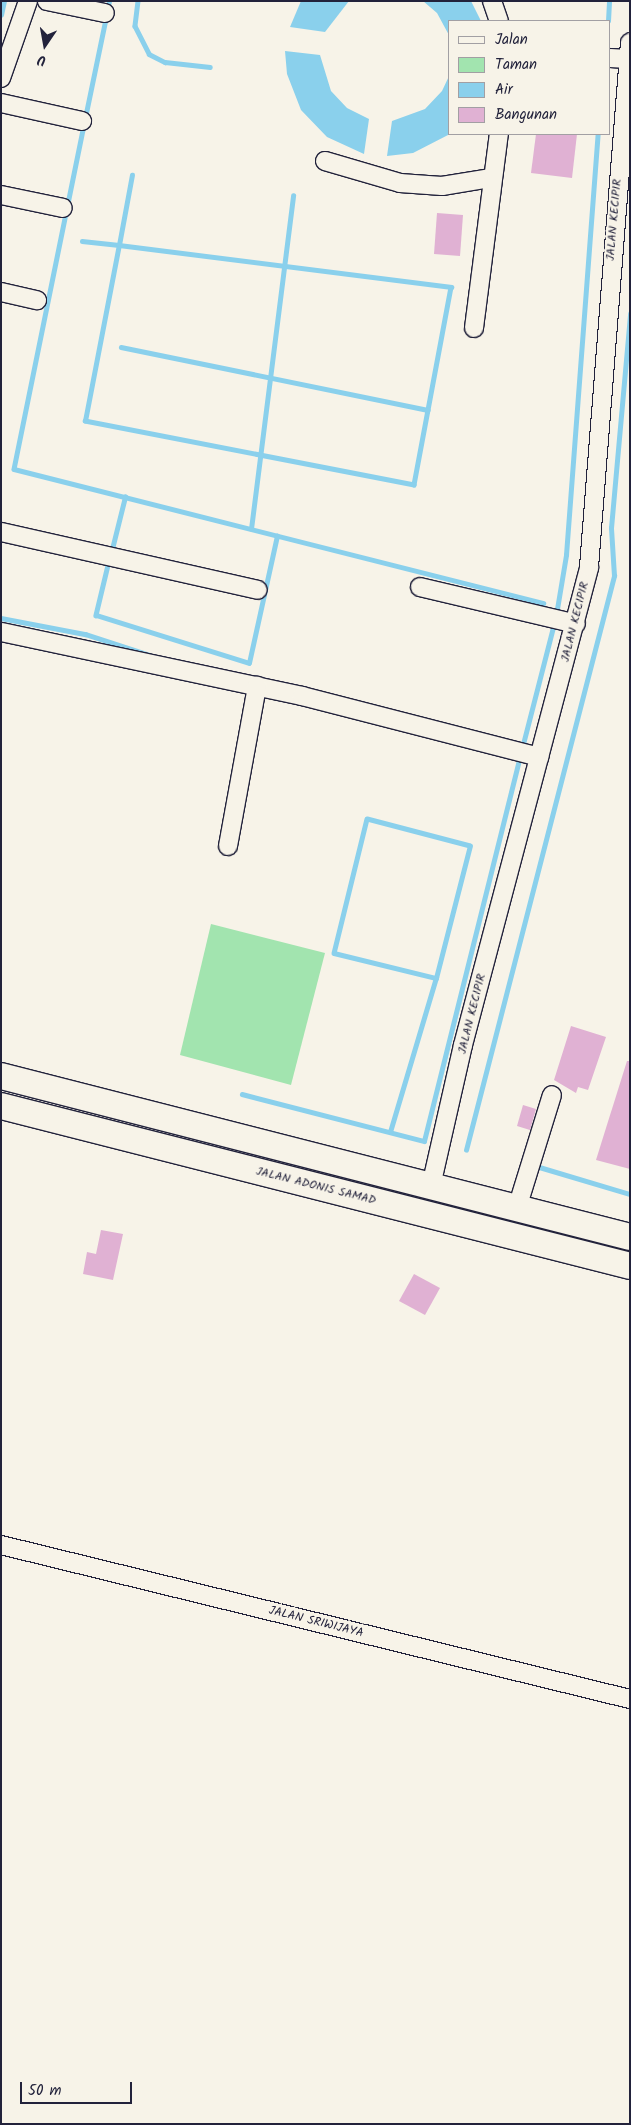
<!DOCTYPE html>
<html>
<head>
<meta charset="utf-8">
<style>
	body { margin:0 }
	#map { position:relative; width:631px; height:2125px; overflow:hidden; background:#f7f3e8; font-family:Kalam,sans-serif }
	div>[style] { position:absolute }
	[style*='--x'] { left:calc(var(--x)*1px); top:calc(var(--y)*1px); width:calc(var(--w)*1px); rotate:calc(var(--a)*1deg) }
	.green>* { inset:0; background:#a2e4af }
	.water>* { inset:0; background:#8ad0ec }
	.stream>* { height:4.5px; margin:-2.25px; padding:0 2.25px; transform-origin:2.25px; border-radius:2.25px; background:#8ad0ec }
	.building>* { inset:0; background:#e0b1d3 }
	.roads { filter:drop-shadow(1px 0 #22223b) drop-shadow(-1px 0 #22223b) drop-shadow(0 1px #22223b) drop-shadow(0 -1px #22223b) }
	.minor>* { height:18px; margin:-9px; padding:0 9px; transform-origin:9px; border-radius:9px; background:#f7f3e8 }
	.highway>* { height:26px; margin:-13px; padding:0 13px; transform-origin:13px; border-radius:13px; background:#f7f3e8 }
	span { translate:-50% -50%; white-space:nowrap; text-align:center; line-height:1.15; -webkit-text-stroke:4px #f7f3e8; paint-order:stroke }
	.street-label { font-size:12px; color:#22223b }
	.frame { position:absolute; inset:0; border:2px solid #22223b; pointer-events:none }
	.legend { position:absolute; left:448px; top:20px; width:162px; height:115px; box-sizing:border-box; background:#f7f3e8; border:1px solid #a29fa3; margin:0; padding:6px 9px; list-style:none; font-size:15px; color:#22223b }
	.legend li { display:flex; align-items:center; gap:10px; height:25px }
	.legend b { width:25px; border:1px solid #a29fa3 }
	.north { position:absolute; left:20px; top:20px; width:50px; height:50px; -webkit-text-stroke:4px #f7f3e8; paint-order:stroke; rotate:192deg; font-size:14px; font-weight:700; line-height:20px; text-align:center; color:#22223b }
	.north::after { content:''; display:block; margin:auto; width:18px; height:22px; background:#22223b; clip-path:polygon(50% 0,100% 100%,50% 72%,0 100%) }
	.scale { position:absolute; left:20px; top:2082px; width:112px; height:22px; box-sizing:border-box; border:2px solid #22223b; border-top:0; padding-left:6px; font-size:15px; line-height:18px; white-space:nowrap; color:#22223b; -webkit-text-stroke:4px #f7f3e8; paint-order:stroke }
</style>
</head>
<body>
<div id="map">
	<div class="green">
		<div style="clip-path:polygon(211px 924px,325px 953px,291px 1085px,180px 1055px)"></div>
	</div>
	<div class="water">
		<div style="clip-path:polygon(301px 1px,349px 1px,325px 32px,290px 27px)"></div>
		<div style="clip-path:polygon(423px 1px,471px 1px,481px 21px,450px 21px,450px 37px,437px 13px)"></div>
		<div style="clip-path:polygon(285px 51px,320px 55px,331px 91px,347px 108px,369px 119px,364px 154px,327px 137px,301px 110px,287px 74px)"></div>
		<div style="clip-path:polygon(450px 74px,450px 134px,413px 153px,387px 156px,392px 121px,425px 109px,442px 91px)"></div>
	</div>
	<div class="stream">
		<div style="--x:138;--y:1;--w:25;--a:97"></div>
		<div style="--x:135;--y:26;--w:31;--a:63"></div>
		<div style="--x:149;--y:54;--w:18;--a:27"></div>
		<div style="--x:165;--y:62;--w:45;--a:6.3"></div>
		<div style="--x:107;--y:10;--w:9;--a:-77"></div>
		<div style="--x:1;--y:15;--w:14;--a:-78"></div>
		<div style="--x:608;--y:21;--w:20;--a:-87"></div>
		<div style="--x:85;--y:118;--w:103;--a:-78.3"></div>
		<div style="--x:84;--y:125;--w:351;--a:101.5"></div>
		<div style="--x:14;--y:469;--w:546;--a:14.21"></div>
		<div style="--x:82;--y:241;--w:37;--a:6"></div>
		<div style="--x:119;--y:245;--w:335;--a:7.2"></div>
		<div style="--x:451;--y:287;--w:201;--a:100.6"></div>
		<div style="--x:414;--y:485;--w:335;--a:-169"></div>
		<div style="--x:85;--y:421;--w:179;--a:-79.1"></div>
		<div style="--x:119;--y:245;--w:71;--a:-79.5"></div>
		<div style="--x:121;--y:347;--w:313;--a:11.6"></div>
		<div style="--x:251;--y:529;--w:336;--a:-82.8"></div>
		<div style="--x:111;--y:553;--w:58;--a:-76"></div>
		<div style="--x:109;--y:561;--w:56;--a:103.5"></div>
		<div style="--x:96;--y:615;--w:160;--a:17.4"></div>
		<div style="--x:249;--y:663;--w:130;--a:-77.6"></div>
		<div style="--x:556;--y:615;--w:61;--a:-80.5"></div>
		<div style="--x:566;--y:555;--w:422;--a:-85.7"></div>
		<div style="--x:1;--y:618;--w:86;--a:10.8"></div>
		<div style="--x:85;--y:634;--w:68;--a:17.9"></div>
		<div style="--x:522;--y:748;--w:129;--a:-75.6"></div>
		<div style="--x:242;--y:1094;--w:188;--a:14.5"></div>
		<div style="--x:424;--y:1141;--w:397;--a:-76"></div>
		<div style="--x:390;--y:1132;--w:161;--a:-73.4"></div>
		<div style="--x:436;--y:978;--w:136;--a:-75.6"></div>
		<div style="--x:470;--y:846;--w:106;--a:-165.3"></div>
		<div style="--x:367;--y:819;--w:138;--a:103.8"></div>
		<div style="--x:334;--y:953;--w:105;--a:13.8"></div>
		<div style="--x:466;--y:1150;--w:593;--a:-75.54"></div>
		<div style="--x:614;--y:576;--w:48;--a:-93.6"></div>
		<div style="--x:611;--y:528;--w:215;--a:-84.9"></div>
		<div style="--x:536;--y:1166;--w:98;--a:16.6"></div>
	</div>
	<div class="building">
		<div style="clip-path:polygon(536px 134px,577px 134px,572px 178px,531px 173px)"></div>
		<div style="clip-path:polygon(437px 213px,463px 215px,460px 256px,434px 254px)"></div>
		<div style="clip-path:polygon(571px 1026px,606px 1037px,588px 1090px,578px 1087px,576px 1093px,554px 1080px)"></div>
		<div style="clip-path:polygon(627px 1061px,630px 1061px,630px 1169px,596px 1160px)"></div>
		<div style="clip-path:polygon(523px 1105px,536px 1109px,530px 1130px,517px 1126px)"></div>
		<div style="clip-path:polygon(101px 1230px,123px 1234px,113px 1280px,83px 1274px,87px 1252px,96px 1254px)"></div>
		<div style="clip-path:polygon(414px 1274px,440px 1288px,425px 1315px,399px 1301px)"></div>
	</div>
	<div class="roads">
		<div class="minor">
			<div style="--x:47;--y:1;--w:59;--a:11.7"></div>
			<div style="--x:492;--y:1;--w:21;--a:71"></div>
			<div style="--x:610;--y:58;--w:18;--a:3"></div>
			<div style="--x:1;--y:78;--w:82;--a:-70.7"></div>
			<div style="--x:1;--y:103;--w:83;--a:12.5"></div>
			<div style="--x:325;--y:161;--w:78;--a:16.3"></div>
			<div style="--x:400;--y:183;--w:42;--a:4.1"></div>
			<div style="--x:442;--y:186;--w:50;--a:-9.3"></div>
			<div style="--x:1;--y:195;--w:63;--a:11.8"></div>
			<div style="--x:1;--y:292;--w:37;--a:13"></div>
			<div style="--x:474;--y:328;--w:196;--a:-82.7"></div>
			<div style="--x:1;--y:532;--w:263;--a:12.7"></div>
			<div style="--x:420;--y:587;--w:160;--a:13.3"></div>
			<div style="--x:1;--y:632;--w:308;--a:12"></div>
			<div style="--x:302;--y:696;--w:245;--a:14.4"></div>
			<div style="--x:228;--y:846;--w:163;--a:-79.7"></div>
			<div style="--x:431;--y:1186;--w:145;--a:-77.2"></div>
			<div style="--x:463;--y:1045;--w:494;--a:-75.2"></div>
			<div style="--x:589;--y:567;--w:526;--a:-85.53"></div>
			<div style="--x:517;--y:1208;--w:118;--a:-72.8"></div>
			<div style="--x:1;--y:1545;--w:648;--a:13.76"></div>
		</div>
		<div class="highway">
			<div style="--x:1;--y:1076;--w:649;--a:14.36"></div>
			<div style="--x:1;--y:1106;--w:649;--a:14.27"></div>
		</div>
	</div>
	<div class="street-label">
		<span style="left:614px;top:220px;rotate:-85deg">JALAN KECIPIR</span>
		<span style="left:575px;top:622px;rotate:-76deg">JALAN KECIPIR</span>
		<span style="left:472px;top:1014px;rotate:-76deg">JALAN KECIPIR</span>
		<span style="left:316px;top:1186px;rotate:14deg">JALAN ADONIS SAMAD</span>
		<span style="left:316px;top:1622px;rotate:14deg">JALAN SRIWIJAYA</span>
	</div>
	<div class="frame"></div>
	<ul class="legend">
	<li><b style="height:6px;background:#f7f3e8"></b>Jalan</li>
	<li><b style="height:14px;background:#a2e4af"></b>Taman</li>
	<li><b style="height:14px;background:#8ad0ec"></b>Air</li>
	<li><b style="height:14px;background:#e0b1d3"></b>Bangunan</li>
	</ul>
	<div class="north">U</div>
	<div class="scale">50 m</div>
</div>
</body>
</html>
